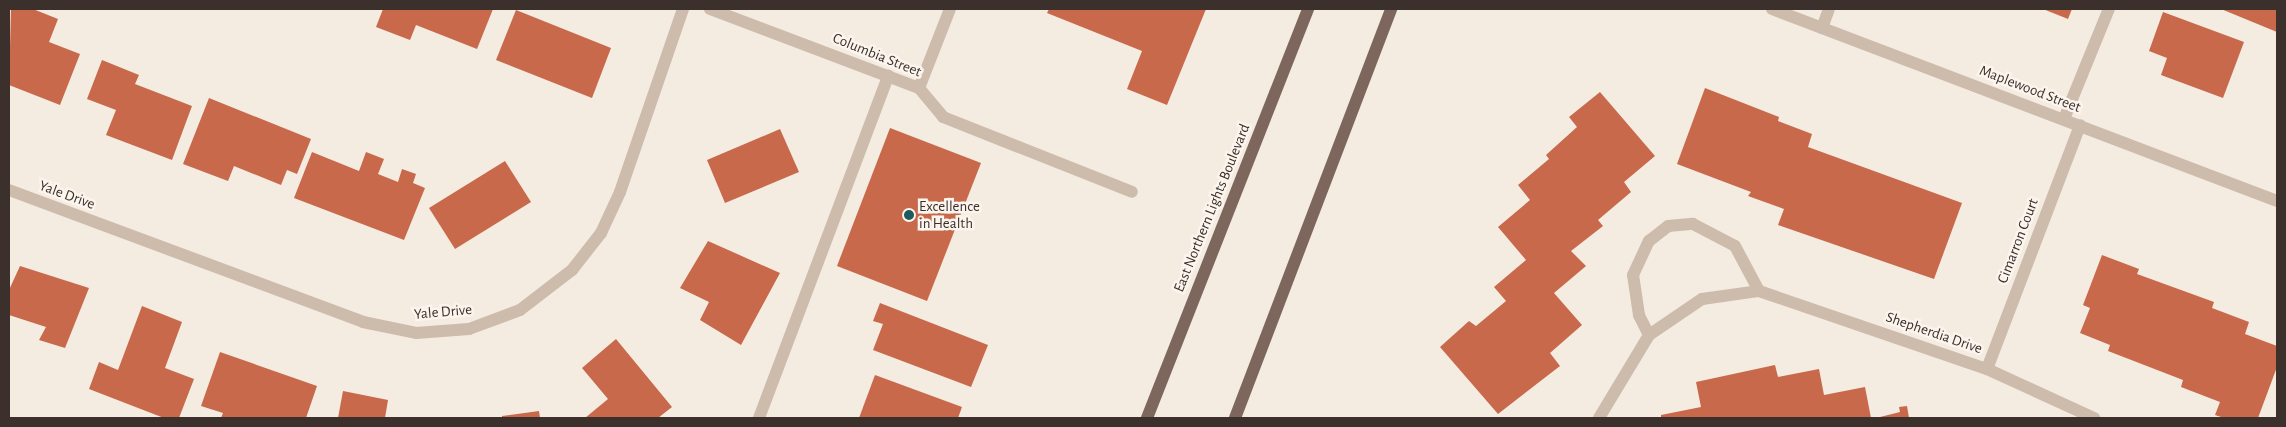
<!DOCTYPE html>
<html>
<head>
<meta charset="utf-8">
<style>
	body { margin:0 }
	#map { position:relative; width:2286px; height:427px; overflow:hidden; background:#f4ebe1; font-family:"Alegreya Sans",sans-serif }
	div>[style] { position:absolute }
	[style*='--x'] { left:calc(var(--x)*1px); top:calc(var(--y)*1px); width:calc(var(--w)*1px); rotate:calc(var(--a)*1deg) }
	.building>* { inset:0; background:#c8694b }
	.service>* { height:12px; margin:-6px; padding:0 6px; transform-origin:6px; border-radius:6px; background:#cdbbac }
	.minor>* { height:12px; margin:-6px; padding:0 6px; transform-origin:6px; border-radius:6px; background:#cdbbac }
	.primary>* { height:12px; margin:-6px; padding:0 6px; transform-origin:6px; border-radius:6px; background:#7d675c }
	.dots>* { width:14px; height:14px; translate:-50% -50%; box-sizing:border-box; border:2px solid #fbf5ee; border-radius:50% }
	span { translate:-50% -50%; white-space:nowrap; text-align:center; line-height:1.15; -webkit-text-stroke:5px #fbf5ee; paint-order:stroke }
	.street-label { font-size:15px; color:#3b302b }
	.poi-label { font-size:15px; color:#3b302b }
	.left { translate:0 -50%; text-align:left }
	.frame { position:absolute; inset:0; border:10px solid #3b302b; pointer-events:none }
</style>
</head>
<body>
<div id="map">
	<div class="building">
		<div style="clip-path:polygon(11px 9px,33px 9px,58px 19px,49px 42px,80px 54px,60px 105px,9px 85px)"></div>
		<div style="clip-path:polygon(383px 9px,493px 9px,477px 49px,416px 25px,410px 40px,376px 27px)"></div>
		<div style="clip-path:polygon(1049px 9px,1206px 9px,1167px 105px,1127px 89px,1142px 51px,1047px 13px)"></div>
		<div style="clip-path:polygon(2043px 9px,2072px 9px,2068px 19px)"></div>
		<div style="clip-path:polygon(2221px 9px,2277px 9px,2277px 32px)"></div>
		<div style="clip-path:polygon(516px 10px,611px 48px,592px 98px,496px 60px)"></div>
		<div style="clip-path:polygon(2163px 12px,2244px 42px,2223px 98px,2161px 75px,2167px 58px,2149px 51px)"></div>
		<div style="clip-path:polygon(102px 60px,139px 75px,135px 84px,192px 106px,172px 160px,106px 135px,116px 110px,87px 99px)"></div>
		<div style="clip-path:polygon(1705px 88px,1779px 117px,1778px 121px,1812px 134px,1808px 147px,1962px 203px,1934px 279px,1778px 225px,1784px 209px,1748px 196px,1751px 192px,1677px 164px)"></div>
		<div style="clip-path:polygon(1600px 92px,1655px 156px,1624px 182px,1631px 192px,1598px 220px,1603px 226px,1571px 251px,1586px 266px,1554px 293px,1582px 325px,1550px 353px,1560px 366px,1498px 414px,1440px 347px,1469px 321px,1476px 326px,1506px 301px,1494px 287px,1526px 260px,1498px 227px,1530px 200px,1518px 185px,1549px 159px,1546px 155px,1577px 127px,1569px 117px)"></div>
		<div style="clip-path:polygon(209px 98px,311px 139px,297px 174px,287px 170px,281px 185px,234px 166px,228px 181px,183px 164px)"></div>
		<div style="clip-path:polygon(890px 128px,981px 163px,927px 301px,837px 266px)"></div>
		<div style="clip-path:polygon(780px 129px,799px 172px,725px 203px,707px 160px)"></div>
		<div style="clip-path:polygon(312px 152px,359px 171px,366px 152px,384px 159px,378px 174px,398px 182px,402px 169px,416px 174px,413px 183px,425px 188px,404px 240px,294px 198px)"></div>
		<div style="clip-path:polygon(505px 161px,531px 202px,455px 249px,429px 208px)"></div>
		<div style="clip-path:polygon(708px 241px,780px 273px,741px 345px,700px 320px,709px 302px,680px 288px)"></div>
		<div style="clip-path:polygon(2102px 255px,2139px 269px,2137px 274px,2214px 302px,2212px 308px,2249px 322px,2245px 334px,2277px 346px,2277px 367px,2258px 418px,2224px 418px,2215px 415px,2220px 402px,2181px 387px,2183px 380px,2108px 351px,2110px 345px,2080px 333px,2090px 308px,2083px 305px)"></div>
		<div style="clip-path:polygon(20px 266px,89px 288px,65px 348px,39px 340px,46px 327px,9px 315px,9px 290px)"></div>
		<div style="clip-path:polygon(880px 303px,988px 345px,971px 387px,873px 350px,883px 324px,873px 321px)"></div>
		<div style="clip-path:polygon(142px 306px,182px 322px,165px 368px,194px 379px,179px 418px,164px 418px,89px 389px,99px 362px,118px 370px)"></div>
		<div style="clip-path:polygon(616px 339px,672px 407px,658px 418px,585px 418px,608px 399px,582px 368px)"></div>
		<div style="clip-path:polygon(220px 352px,317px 386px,306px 418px,221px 418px,223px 413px,201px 406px)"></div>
		<div style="clip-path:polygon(1775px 365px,1778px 377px,1819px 369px,1824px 395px,1865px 387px,1871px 418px,1661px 418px,1661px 415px,1701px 407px,1696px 382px)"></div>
		<div style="clip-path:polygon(875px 375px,962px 407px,958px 418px,859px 418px)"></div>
		<div style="clip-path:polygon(343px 391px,388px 400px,385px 418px,338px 418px)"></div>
		<div style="clip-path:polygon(1907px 406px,1909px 418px,1876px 418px,1900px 412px,1899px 407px)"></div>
		<div style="clip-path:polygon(539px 411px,540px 418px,502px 418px,502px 416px)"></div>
	</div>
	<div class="service">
		<div style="--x:2064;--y:119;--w:119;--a:-67.8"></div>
		<div style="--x:759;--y:418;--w:366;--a:-69.3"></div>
	</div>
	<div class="minor">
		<div style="--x:710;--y:9;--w:223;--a:20.7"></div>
		<div style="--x:919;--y:88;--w:38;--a:50"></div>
		<div style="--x:943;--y:117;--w:203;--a:21.6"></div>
		<div style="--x:1772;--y:9;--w:540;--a:20.82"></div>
		<div style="--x:1822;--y:28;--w:20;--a:-70"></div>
		<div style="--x:919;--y:88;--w:85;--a:-68.6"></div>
		<div style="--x:9;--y:190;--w:378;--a:20.4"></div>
		<div style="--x:363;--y:322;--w:54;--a:11.7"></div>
		<div style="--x:416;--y:333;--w:53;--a:-4.3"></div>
		<div style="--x:469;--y:329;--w:54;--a:-20.4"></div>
		<div style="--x:520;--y:310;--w:66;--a:-37.6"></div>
		<div style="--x:572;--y:270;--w:47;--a:-51.9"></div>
		<div style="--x:601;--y:233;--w:45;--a:-65.1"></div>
		<div style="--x:620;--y:192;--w:194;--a:-71"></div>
		<div style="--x:1649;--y:335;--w:22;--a:-117"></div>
		<div style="--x:1639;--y:315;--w:40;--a:-98.5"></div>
		<div style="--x:1633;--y:275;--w:38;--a:-65"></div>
		<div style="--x:1649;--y:241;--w:24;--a:-38"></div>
		<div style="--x:1668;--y:226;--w:25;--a:-5"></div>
		<div style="--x:1693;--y:224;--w:47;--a:27.6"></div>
		<div style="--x:1735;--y:246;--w:51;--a:61.9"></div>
		<div style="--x:1987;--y:369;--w:261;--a:-69.1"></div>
		<div style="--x:1599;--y:418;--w:97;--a:-58.9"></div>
		<div style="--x:1649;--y:335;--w:64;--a:-34.2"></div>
		<div style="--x:1702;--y:299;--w:58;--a:-8"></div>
		<div style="--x:1759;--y:291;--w:241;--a:18.9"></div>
		<div style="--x:1987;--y:369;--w:118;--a:24.6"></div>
	</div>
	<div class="primary">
		<div style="--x:1147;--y:418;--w:440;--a:-68.5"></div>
		<div style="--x:1235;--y:418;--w:438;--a:-69.1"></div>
	</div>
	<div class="dots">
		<div style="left:909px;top:215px;background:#1f5a5e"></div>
	</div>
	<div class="street-label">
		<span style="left:877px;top:55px;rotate:22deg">Columbia Street</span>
		<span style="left:2030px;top:89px;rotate:21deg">Maplewood Street</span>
		<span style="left:67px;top:195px;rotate:20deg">Yale Drive</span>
		<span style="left:1212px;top:208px;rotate:-68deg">East Northern Lights Boulevard</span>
		<span style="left:2018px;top:241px;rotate:-69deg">Cimarron Court</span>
		<span style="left:443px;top:312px;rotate:-5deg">Yale Drive</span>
		<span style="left:1934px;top:333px;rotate:19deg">Shepherdia Drive</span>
	</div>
	<div class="poi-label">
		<span class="left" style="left:919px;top:215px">Excellence<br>in Health</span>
	</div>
	<div class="frame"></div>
</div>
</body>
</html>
